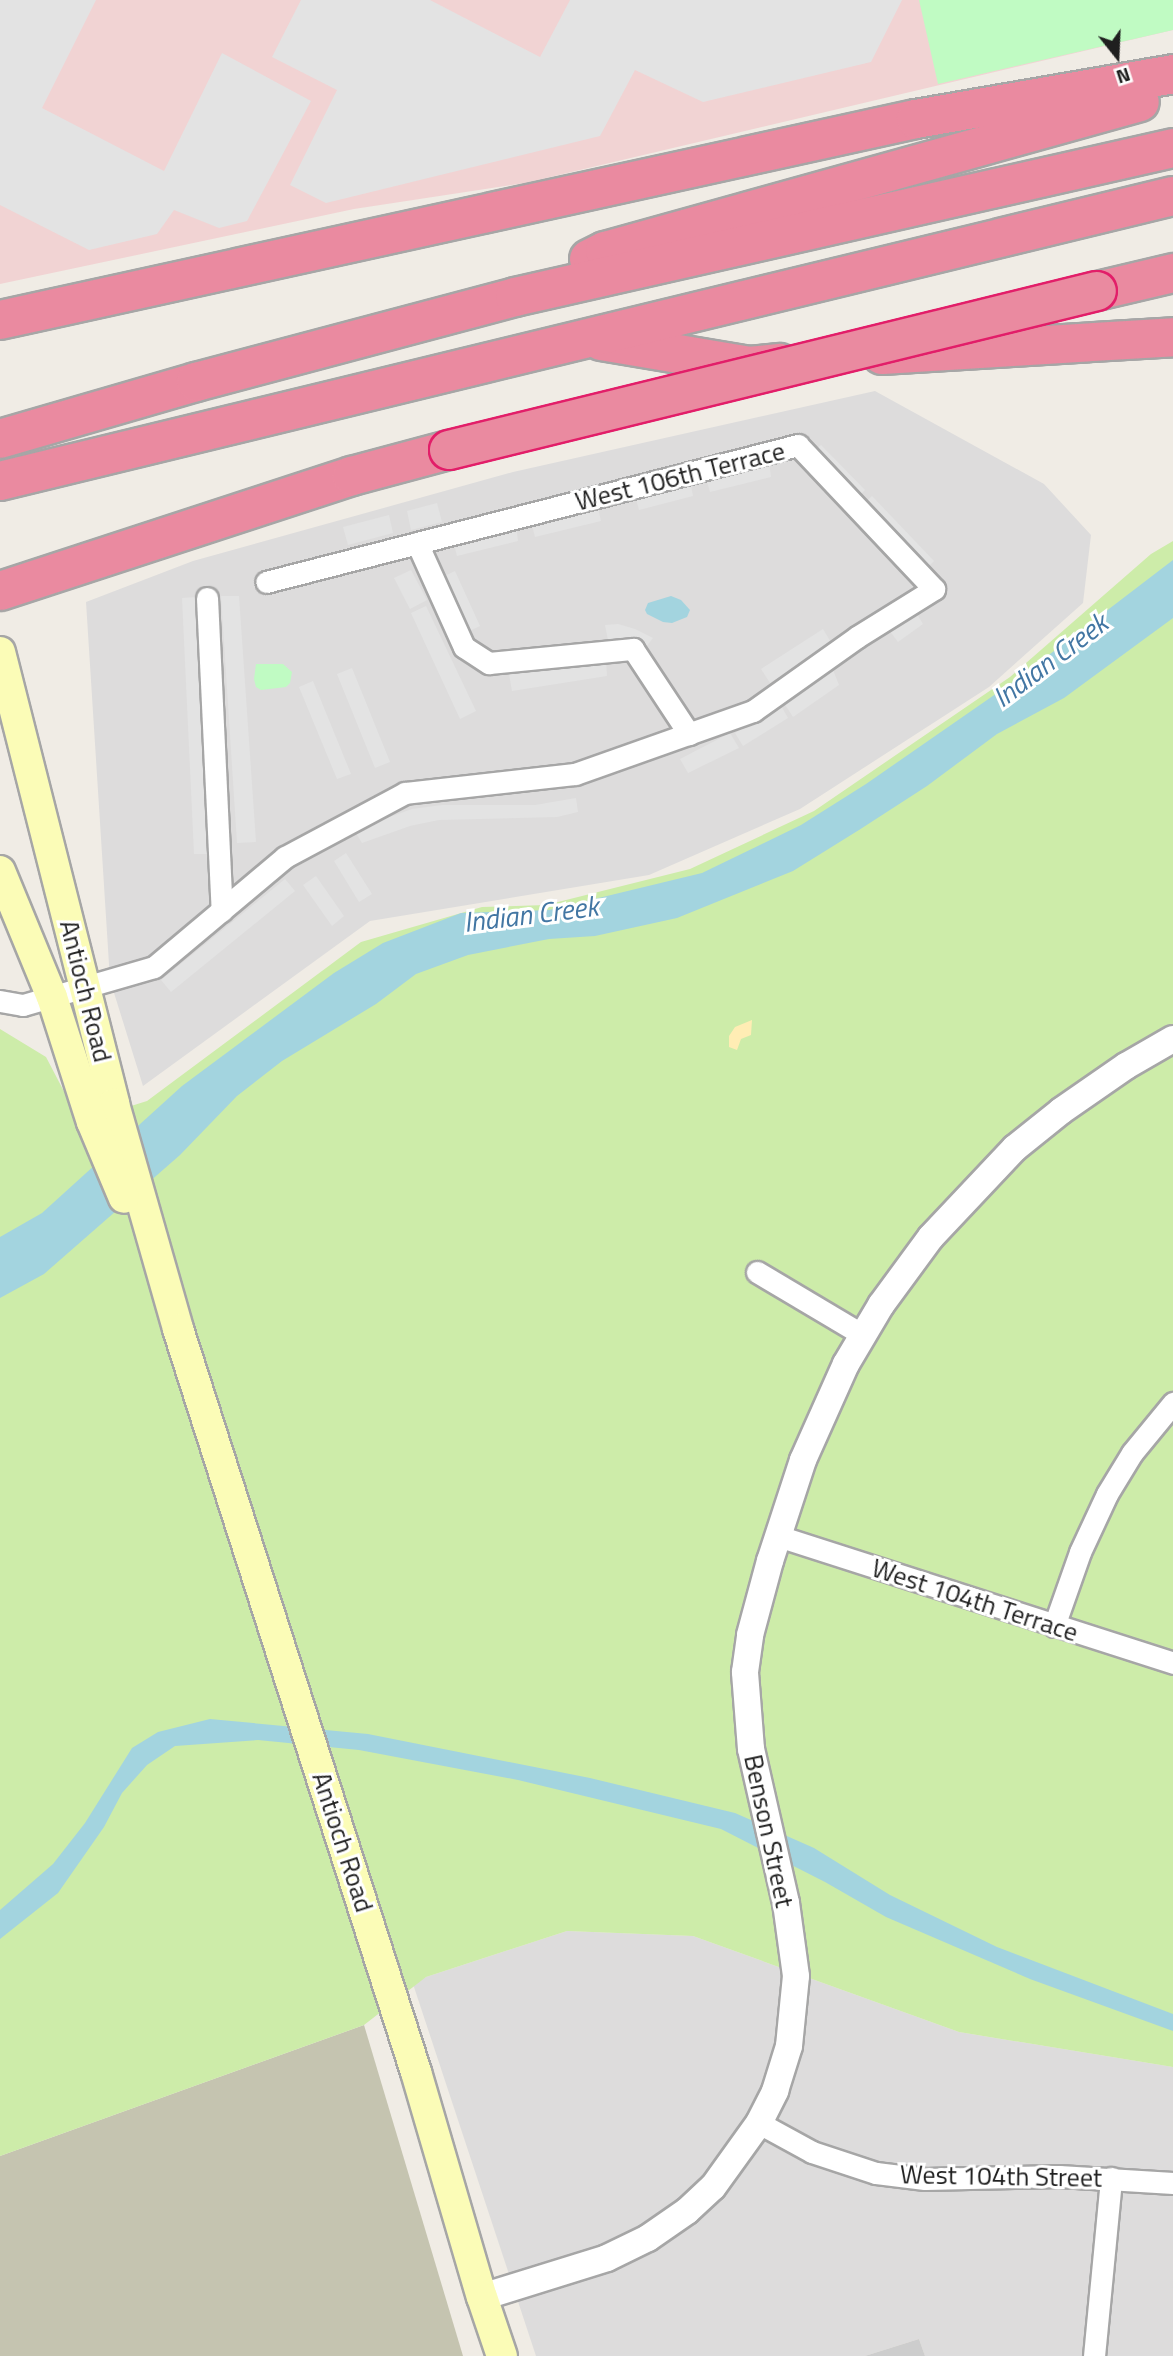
<!DOCTYPE html>
<html>
<head>
<meta charset="utf-8">
<style>
	body { margin:0 }
	#map { position:relative; width:1173px; height:2356px; overflow:hidden; background:#f0ece5; font-family:"Titillium Web",sans-serif }
	div>[style] { position:absolute }
	[style*='--x'] { left:calc(var(--x)*1px); top:calc(var(--y)*1px); width:calc(var(--w)*1px); rotate:calc(var(--a)*1deg) }
	.residential>* { inset:0; background:#dddcdc }
	.commercial>* { inset:0; background:#f1d3d3 }
	.religious>* { inset:0; background:#cdcdcd }
	.construction>* { inset:0; background:#c5c4b0 }
	.grass>* { inset:0; background:#cdeca9 }
	.sand>* { inset:0; background:#ffedb4 }
	.park>* { inset:0; background:#c0fbc3 }
	.parking>* { inset:0; background:#e3e3e3 }
	.water>* { inset:0; background:#a3d4df }
	.roads { filter:drop-shadow(2px 0 #a6a6a6) drop-shadow(-2px 0 #a6a6a6) drop-shadow(0 2px #a6a6a6) drop-shadow(0 -2px #a6a6a6) }
	.minor>* { height:21px; margin:-10.5px; padding:0 10.5px; transform-origin:10.5px; border-radius:10.5px; background:#fff }
	.tertiary>* { height:26px; margin:-13px; padding:0 13px; transform-origin:13px; border-radius:13px; background:#fff }
	.secondary>* { height:30px; margin:-15px; padding:0 15px; transform-origin:15px; border-radius:15px; background:#fbfcb7 }
	.motorway>* { height:38px; margin:-19px; padding:0 19px; transform-origin:19px; border-radius:19px; background:#ea8aa0 }
	.bridges { filter:drop-shadow(2px 0 #e21e69) drop-shadow(-2px 0 #e21e69) drop-shadow(0 2px #e21e69) drop-shadow(0 -2px #e21e69) }
	.motorway-bridge>* { height:38px; margin:-19px; padding:0 19px; transform-origin:19px; border-radius:19px; background:#ea8aa0 }
	span { translate:-50% -50%; white-space:nowrap; text-align:center; line-height:1.15; -webkit-text-stroke:6px #fff; paint-order:stroke }
	.street-label { font-size:26px; color:#1f1f1f }
	.water-label { font-size:28px; color:#4276a3; font-style:italic }
	.north { position:absolute; left:1082px; top:21px; width:70px; height:70px; -webkit-text-stroke:5px #fff; paint-order:stroke; rotate:162deg; font-size:19px; font-weight:700; line-height:28px; text-align:center; color:#1f1f1f }
	.north::after { content:''; display:block; margin:auto; width:24px; height:32px; background:#1f1f1f; clip-path:polygon(50% 0,100% 100%,50% 72%,0 100%) }
</style>
</head>
<body>
<div id="map">
	<div class="residential">
		<div style="clip-path:polygon(875px 391px,1044px 484px,1091px 535px,1083px 603px,989px 687px,800px 809px,649px 875px,370px 921px,143px 1086px,110px 980px,86px 602px,193px 561px,513px 472px)"></div>
		<div style="clip-path:polygon(567px 1931px,693px 1936px,959px 2032px,1173px 2067px,1173px 2356px,925px 2356px,919px 2339px,865px 2356px,536px 2356px,413px 1984px,426px 1977px)"></div>
	</div>
	<div class="commercial">
		<div style="clip-path:polygon(0 0,1173px 0,1173px 30px,525px 183px,354px 209px,0 284px)"></div>
	</div>
	<div class="religious">
		<div style="clip-path:polygon(919px 2339px,925px 2356px,865px 2356px)"></div>
	</div>
	<div class="construction">
		<div style="clip-path:polygon(364px 2025px,463px 2356px,0 2356px,0 2156px)"></div>
	</div>
	<div class="grass">
		<div style="clip-path:polygon(1173px 541px,1173px 2067px,959px 2032px,693px 1936px,567px 1931px,426px 1977px,364px 2025px,0 2156px,0 1029px,46px 1057px,80px 1122px,147px 1101px,361px 942px,482px 907px,546px 905px,690px 869px,814px 811px,1010px 677px,1151px 554px)"></div>
	</div>
	<div class="sand">
		<div style="clip-path:polygon(752px 1020px,751px 1035px,741px 1039px,737px 1050px,729px 1047px,729px 1036px,735px 1027px)"></div>
	</div>
	<div class="park">
		<div style="clip-path:polygon(919px 0,1173px 0,1173px 30px,938px 84px)"></div>
		<div style="clip-path:polygon(256px 664px,283px 664px,292px 672px,290px 683px,286px 687px,261px 690px,256px 687px,254px 679px)"></div>
	</div>
	<div class="parking">
		<div style="clip-path:polygon(0 0,96px 0,42px 108px,164px 171px,222px 53px,311px 101px,247px 221px,219px 228px,174px 210px,157px 234px,89px 250px,0 205px)"></div>
		<div style="clip-path:polygon(301px 0,430px 0,540px 57px,570px 0,902px 0,871px 62px,703px 102px,635px 70px,600px 136px,326px 203px,290px 185px,337px 90px,272px 57px)"></div>
		<div style="clip-path:polygon(821px 445px,865px 490px,855px 500px,810px 454px)"></div>
		<div style="clip-path:polygon(769px 462px,771px 477px,710px 492px,706px 478px)"></div>
		<div style="clip-path:polygon(690px 481px,693px 496px,639px 510px,635px 495px)"></div>
		<div style="clip-path:polygon(872px 496px,934px 561px,923px 572px,861px 507px)"></div>
		<div style="clip-path:polygon(437px 503px,442px 522px,411px 530px,407px 511px)"></div>
		<div style="clip-path:polygon(597px 504px,601px 521px,535px 537px,531px 521px)"></div>
		<div style="clip-path:polygon(389px 515px,393px 533px,348px 545px,343px 527px)"></div>
		<div style="clip-path:polygon(516px 525px,518px 541px,457px 556px,453px 540px)"></div>
		<div style="clip-path:polygon(411px 570px,427px 600px,410px 609px,394px 578px)"></div>
		<div style="clip-path:polygon(455px 571px,480px 626px,463px 634px,438px 579px)"></div>
		<div style="clip-path:polygon(221px 596px,239px 596px,256px 842px,237px 843px)"></div>
		<div style="clip-path:polygon(197px 597px,214px 854px,194px 854px,182px 598px)"></div>
		<div style="clip-path:polygon(426px 606px,476px 711px,460px 719px,411px 613px)"></div>
		<div style="clip-path:polygon(915px 611px,923px 624px,898px 642px,889px 630px)"></div>
		<div style="clip-path:polygon(618px 624px,635px 629px,653px 638px,646px 647px,608px 640px,605px 625px)"></div>
		<div style="clip-path:polygon(823px 629px,832px 644px,770px 683px,761px 669px)"></div>
		<div style="clip-path:polygon(606px 660px,607px 676px,512px 691px,509px 674px)"></div>
		<div style="clip-path:polygon(352px 668px,390px 762px,375px 768px,337px 674px)"></div>
		<div style="clip-path:polygon(833px 670px,839px 685px,793px 717px,784px 703px)"></div>
		<div style="clip-path:polygon(313px 681px,351px 774px,337px 779px,299px 687px)"></div>
		<div style="clip-path:polygon(780px 704px,788px 718px,743px 746px,735px 733px)"></div>
		<div style="clip-path:polygon(730px 733px,739px 748px,688px 773px,680px 759px)"></div>
		<div style="clip-path:polygon(576px 798px,578px 812px,557px 817px,439px 820px,410px 826px,362px 843px,354px 830px,412px 809px,442px 805px,535px 805px)"></div>
		<div style="clip-path:polygon(346px 853px,372px 894px,359px 902px,334px 861px)"></div>
		<div style="clip-path:polygon(316px 876px,344px 916px,332px 926px,303px 885px)"></div>
		<div style="clip-path:polygon(285px 879px,295px 891px,171px 992px,161px 980px)"></div>
	</div>
	<div class="water">
		<div style="clip-path:polygon(1173px 560px,1173px 618px,1064px 698px,997px 734px,927px 786px,859px 830px,793px 871px,677px 918px,595px 936px,549px 939px,468px 955px,416px 974px,376px 1004px,282px 1061px,237px 1096px,180px 1155px,44px 1274px,0 1298px,0 1237px,42px 1213px,182px 1086px,334px 973px,383px 943px,461px 913px,549px 910px,702px 873px,801px 825px,866px 784px,1020px 677px)"></div>
		<div style="clip-path:polygon(671px 596px,681px 600px,690px 610px,687px 617px,672px 623px,663px 622px,647px 614px,645px 610px,648px 603px)"></div>
		<div style="clip-path:polygon(210px 1719px,368px 1734px,590px 1778px,735px 1813px,814px 1848px,890px 1895px,997px 1947px,1173px 2014px,1173px 2031px,1030px 1979px,886px 1917px,825px 1882px,721px 1829px,518px 1780px,359px 1750px,258px 1740px,175px 1746px,147px 1765px,122px 1793px,104px 1827px,58px 1893px,0 1939px,0 1910px,53px 1864px,85px 1823px,132px 1748px,158px 1732px)"></div>
	</div>
	<div class="roads">
		<div class="minor">
			<div style="--x:417;--y:543;--w:114;--a:65.7"></div>
			<div style="--x:464;--y:647;--w:30;--a:33"></div>
			<div style="--x:489;--y:663;--w:145;--a:-5.6"></div>
			<div style="--x:633;--y:649;--w:102;--a:56.6"></div>
			<div style="--x:207;--y:598;--w:313;--a:87.3"></div>
			<div style="--x:0;--y:1001;--w:23;--a:10"></div>
			<div style="--x:23;--y:1005;--w:136;--a:-16.2"></div>
			<div style="--x:154;--y:967;--w:171;--a:-40"></div>
			<div style="--x:285;--y:857;--w:136;--a:-28.1"></div>
			<div style="--x:405;--y:793;--w:171;--a:-6.4"></div>
			<div style="--x:575;--y:774;--w:189;--a:-19.5"></div>
			<div style="--x:753;--y:711;--w:128;--a:-35.4"></div>
			<div style="--x:857;--y:637;--w:91;--a:-31.9"></div>
			<div style="--x:934;--y:589;--w:198;--a:-133.4"></div>
			<div style="--x:798;--y:445;--w:549;--a:165.56"></div>
			<div style="--x:757;--y:1272;--w:123;--a:30.7"></div>
			<div style="--x:778;--y:1536;--w:415;--a:17.8"></div>
			<div style="--x:1054;--y:1626;--w:78;--a:-70.6"></div>
			<div style="--x:1080;--y:1552;--w:64;--a:-65"></div>
			<div style="--x:1107;--y:1494;--w:48;--a:-58.6"></div>
			<div style="--x:1132;--y:1453;--w:65;--a:-50.6"></div>
			<div style="--x:759;--y:2123;--w:60;--a:28.7"></div>
			<div style="--x:812;--y:2152;--w:67;--a:18.2"></div>
			<div style="--x:876;--y:2173;--w:49;--a:7"></div>
			<div style="--x:925;--y:2179;--w:134;--a:-1.3"></div>
			<div style="--x:1059;--y:2176;--w:114;--a:3.5"></div>
			<div style="--x:1094;--y:2356;--w:179;--a:-84.5"></div>
		</div>
		<div class="tertiary">
			<div style="--x:482;--y:2297;--w:131;--a:-17.3"></div>
			<div style="--x:607;--y:2258;--w:46;--a:-26"></div>
			<div style="--x:648;--y:2238;--w:47;--a:-34.7"></div>
			<div style="--x:687;--y:2211;--w:35;--a:-43"></div>
			<div style="--x:713;--y:2187;--w:79;--a:-54.3"></div>
			<div style="--x:759;--y:2123;--w:36;--a:-63"></div>
			<div style="--x:775;--y:2091;--w:47;--a:-72.7"></div>
			<div style="--x:789;--y:2046;--w:70;--a:-84.3"></div>
			<div style="--x:796;--y:1976;--w:74;--a:-97.8"></div>
			<div style="--x:786;--y:1903;--w:158;--a:-102.8"></div>
			<div style="--x:751;--y:1749;--w:77;--a:-94.5"></div>
			<div style="--x:745;--y:1672;--w:37;--a:-82"></div>
			<div style="--x:750;--y:1635;--w:77;--a:-74.9"></div>
			<div style="--x:770;--y:1561;--w:106;--a:-71.9"></div>
			<div style="--x:803;--y:1460;--w:105;--a:-65.9"></div>
			<div style="--x:846;--y:1364;--w:69;--a:-59.3"></div>
			<div style="--x:881;--y:1305;--w:84;--a:-53.7"></div>
			<div style="--x:931;--y:1237;--w:122;--a:-46.7"></div>
			<div style="--x:1015;--y:1148;--w:59;--a:-38.8"></div>
			<div style="--x:1061;--y:1111;--w:79;--a:-34.7"></div>
			<div style="--x:1126;--y:1066;--w:54;--a:-29.9"></div>
		</div>
		<div class="secondary">
			<div style="--x:0;--y:652;--w:466;--a:75.8"></div>
			<div style="--x:114;--y:1104;--w:234;--a:74.1"></div>
			<div style="--x:178;--y:1329;--w:780;--a:72.24"></div>
			<div style="--x:416;--y:2072;--w:234;--a:73.7"></div>
			<div style="--x:482;--y:2297;--w:62;--a:71.3"></div>
			<div style="--x:0;--y:871;--w:136;--a:67.6"></div>
			<div style="--x:52;--y:997;--w:131;--a:72.3"></div>
			<div style="--x:92;--y:1122;--w:82;--a:67.2"></div>
		</div>
		<div class="motorway">
			<div style="--x:589;--y:259;--w:18;--a:-27"></div>
			<div style="--x:605;--y:251;--w:555;--a:-15.56"></div>
			<div style="--x:1097;--y:291;--w:78;--a:-13.3"></div>
			<div style="--x:0;--y:320;--w:938;--a:-12.38"></div>
			<div style="--x:916;--y:119;--w:261;--a:-9.9"></div>
			<div style="--x:601;--y:341;--w:151;--a:9.5"></div>
			<div style="--x:750;--y:366;--w:30;--a:-6"></div>
			<div style="--x:882;--y:355;--w:292;--a:-3.5"></div>
			<div style="--x:0;--y:439;--w:204;--a:-16.2"></div>
			<div style="--x:196;--y:382;--w:330;--a:-14.9"></div>
			<div style="--x:515;--y:297;--w:675;--a:-12.76"></div>
			<div style="--x:0;--y:481;--w:1207;--a:-13.66"></div>
			<div style="--x:0;--y:591;--w:370;--a:-18.1"></div>
			<div style="--x:352;--y:476;--w:100;--a:-15"></div>
		</div>
	</div>
	<div class="bridges">
		<div class="motorway-bridge">
			<div style="--x:449;--y:450;--w:667;--a:-13.79"></div>
		</div>
	</div>
	<div class="street-label">
		<span style="left:680px;top:476px;rotate:-14deg">West 106th Terrace</span>
		<span style="left:86px;top:991px;rotate:76deg">Antioch Road</span>
		<span style="left:975px;top:1600px;rotate:18deg">West 104th Terrace</span>
		<span style="left:769px;top:1831px;rotate:78deg">Benson Street</span>
		<span style="left:343px;top:1842px;rotate:72deg">Antioch Road</span>
		<span style="left:1001px;top:2176px;rotate:1deg">West 104th Street</span>
	</div>
	<div class="water-label">
		<span style="left:1050px;top:660px;rotate:-37deg">Indian Creek</span>
		<span style="left:531px;top:914px;rotate:-7deg">Indian Creek</span>
	</div>
	<div class="north">N</div>
</div>
</body>
</html>
